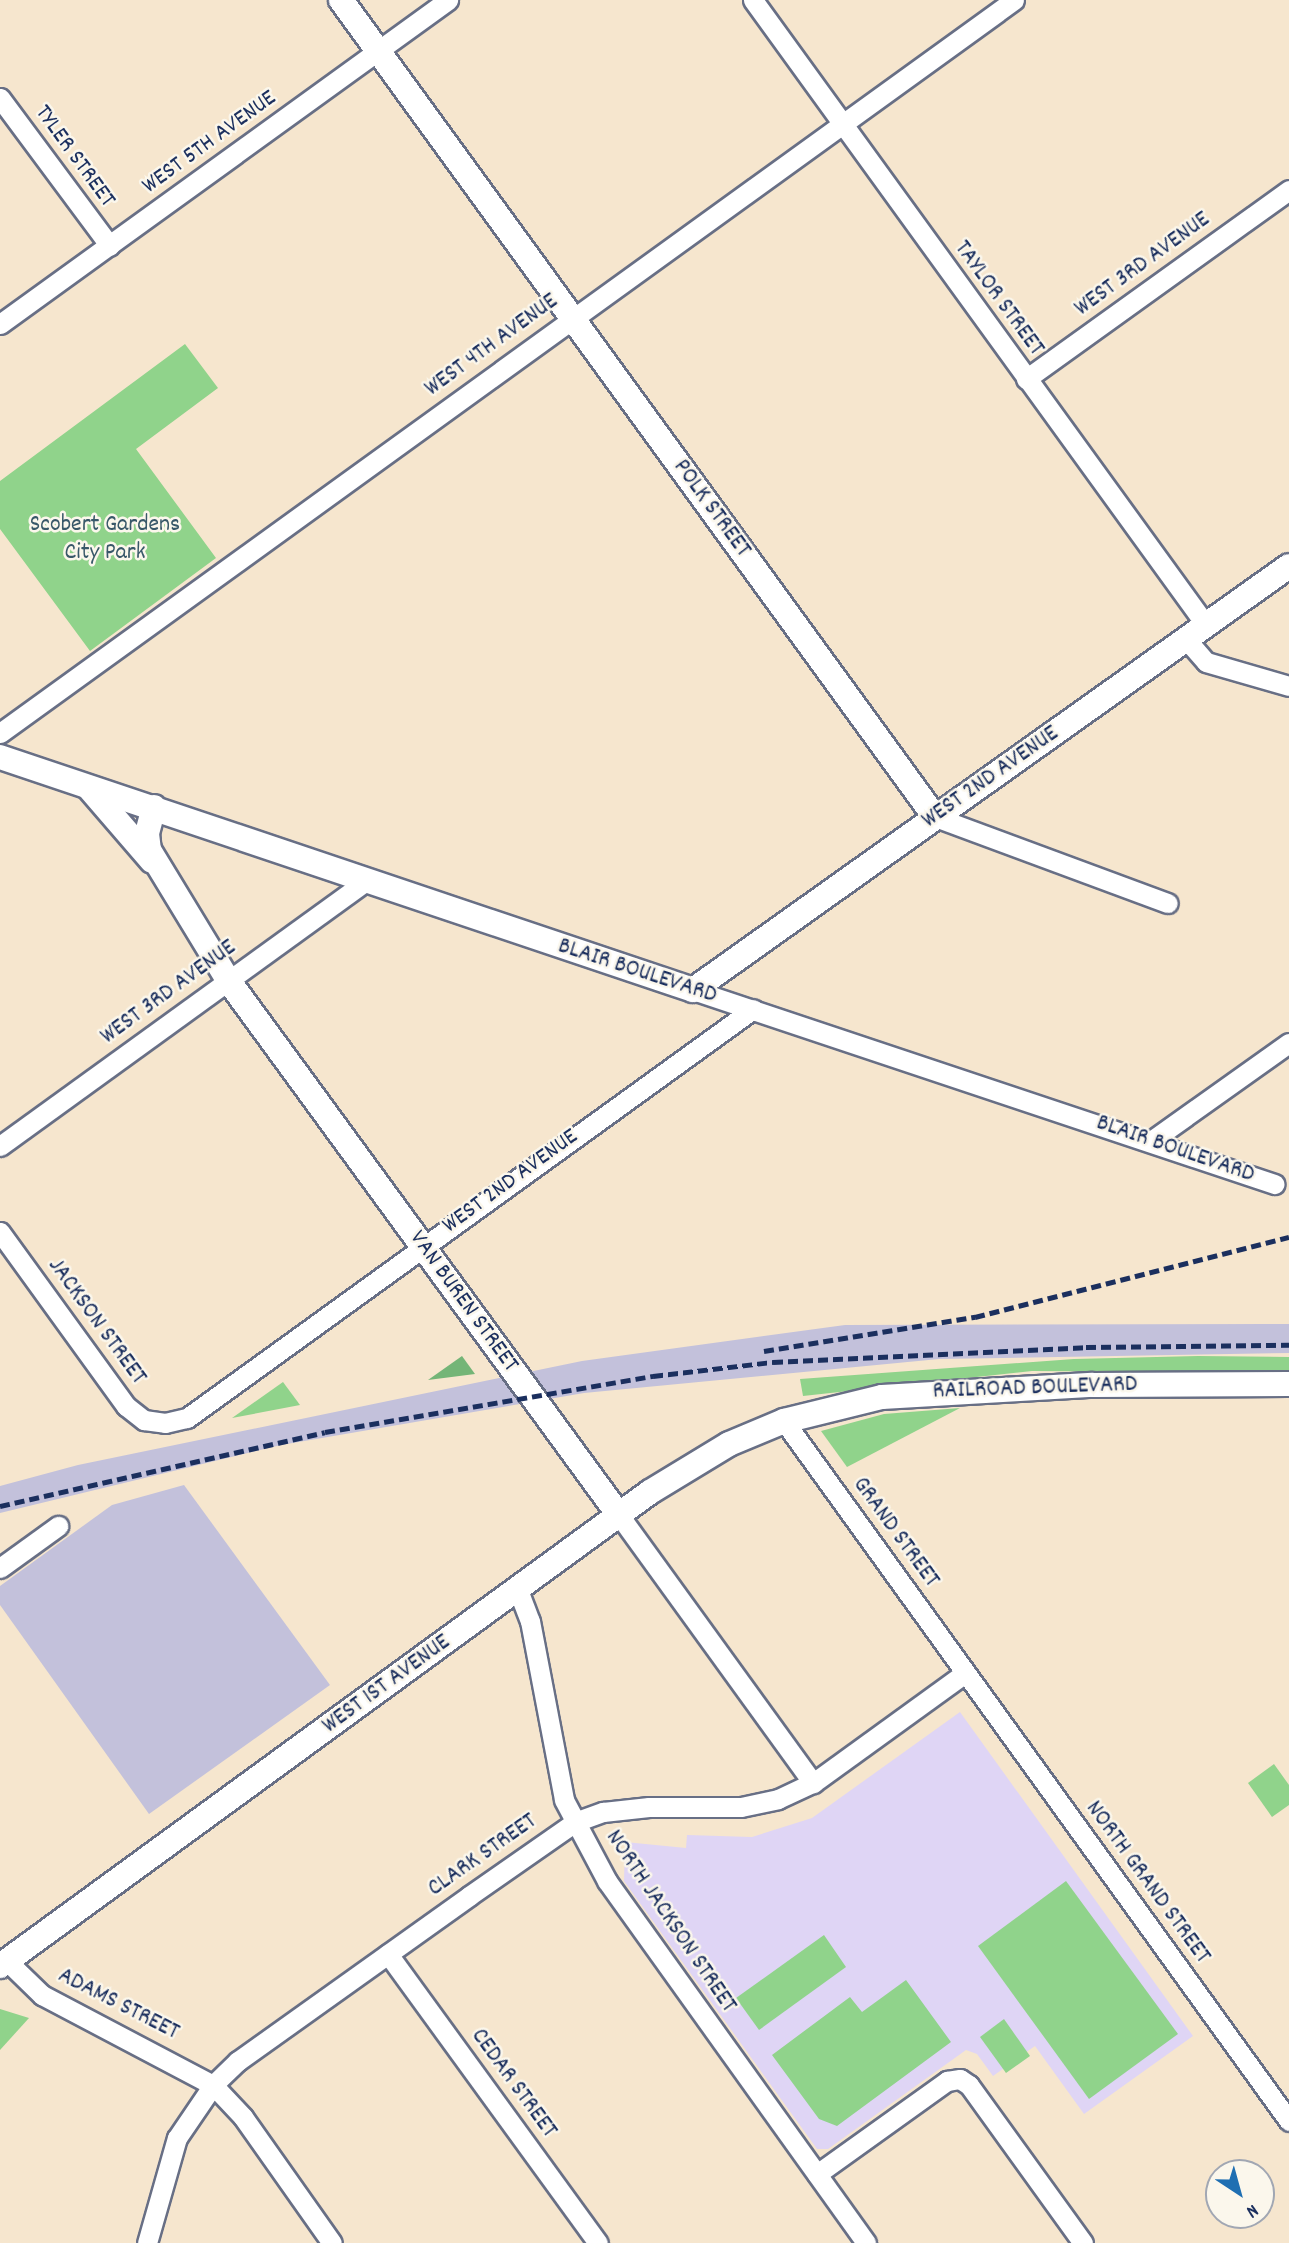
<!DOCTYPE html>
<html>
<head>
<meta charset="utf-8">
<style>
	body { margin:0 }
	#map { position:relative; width:1289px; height:2243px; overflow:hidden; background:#f6e6ce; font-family:Dekko,sans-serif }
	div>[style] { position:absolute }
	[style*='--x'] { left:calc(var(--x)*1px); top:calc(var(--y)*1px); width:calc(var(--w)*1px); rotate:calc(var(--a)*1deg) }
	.built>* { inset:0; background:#dfd5f5 }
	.industrial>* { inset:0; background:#c3c1db }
	.green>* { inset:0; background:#90d38b }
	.forest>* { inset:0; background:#74b577 }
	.roads { filter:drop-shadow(2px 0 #686f85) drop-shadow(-2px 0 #686f85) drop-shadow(0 2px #686f85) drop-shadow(0 -2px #686f85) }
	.minor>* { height:19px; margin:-9.5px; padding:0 9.5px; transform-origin:9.5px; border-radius:9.5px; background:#fff }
	.tertiary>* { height:24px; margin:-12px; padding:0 12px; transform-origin:12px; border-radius:12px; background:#fff }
	.rail>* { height:5px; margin-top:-2.5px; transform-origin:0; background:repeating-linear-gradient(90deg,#1b2f5e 0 10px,transparent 0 15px) }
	span { translate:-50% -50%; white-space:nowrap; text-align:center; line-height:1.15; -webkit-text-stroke:5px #fbf7ec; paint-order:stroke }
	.street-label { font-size:24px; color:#1b2f5e }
	.park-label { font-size:24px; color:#385869 }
	.north { position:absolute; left:1205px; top:2159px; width:70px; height:70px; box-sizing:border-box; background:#fbf7ec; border:2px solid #a1a7b3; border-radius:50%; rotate:144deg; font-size:19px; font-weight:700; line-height:28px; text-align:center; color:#1b2f5e }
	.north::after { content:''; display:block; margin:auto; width:24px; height:32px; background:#1f6fb2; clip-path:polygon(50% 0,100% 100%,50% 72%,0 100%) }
</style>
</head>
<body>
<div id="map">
	<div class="built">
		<div style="clip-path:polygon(960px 1712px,1193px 2036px,1084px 2114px,1035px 2046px,993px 2076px,977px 2054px,966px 2050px,828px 2149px,817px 2149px,624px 1881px,625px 1842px,686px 1848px,687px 1835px,752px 1837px,812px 1818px)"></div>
	</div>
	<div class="industrial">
		<div style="clip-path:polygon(1289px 1324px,1289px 1353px,939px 1359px,584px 1393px,281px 1445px,0 1513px,0 1486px,78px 1465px,582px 1361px,845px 1325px)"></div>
		<div style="clip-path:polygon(184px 1485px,330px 1685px,149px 1814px,0 1605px,0 1586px,112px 1505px)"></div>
	</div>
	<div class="green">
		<div style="clip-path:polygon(185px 344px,218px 388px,136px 449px,216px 558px,90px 651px,0 529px,0 481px)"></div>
		<div style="clip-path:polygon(1198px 1356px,1289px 1357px,1289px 1373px,1032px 1371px,803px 1396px,800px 1379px,1074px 1359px)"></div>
		<div style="clip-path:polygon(283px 1382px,300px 1405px,232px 1418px)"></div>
		<div style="clip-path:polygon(960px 1408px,847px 1467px,821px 1431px,884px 1414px)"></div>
		<div style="clip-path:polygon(1274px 1764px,1289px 1785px,1289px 1805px,1272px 1817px,1248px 1783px)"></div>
		<div style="clip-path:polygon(1066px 1881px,1178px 2034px,1089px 2099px,978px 1946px)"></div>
		<div style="clip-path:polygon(824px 1935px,846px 1967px,759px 2030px,736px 1998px)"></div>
		<div style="clip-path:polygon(906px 1980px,951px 2042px,837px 2126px,819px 2119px,772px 2055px,850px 1997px,862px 2012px)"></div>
		<div style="clip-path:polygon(0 2009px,29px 2018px,0 2050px)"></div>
		<div style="clip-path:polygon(1004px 2019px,1030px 2056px,1006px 2073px,980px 2037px)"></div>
	</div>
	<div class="forest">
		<div style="clip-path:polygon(462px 1356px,475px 1374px,428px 1380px)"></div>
	</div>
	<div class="roads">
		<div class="minor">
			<div style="--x:753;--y:0;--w:772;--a:54.07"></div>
			<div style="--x:0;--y:98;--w:184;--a:53.4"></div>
			<div style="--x:0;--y:324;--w:553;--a:-35.87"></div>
			<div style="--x:1026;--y:379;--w:324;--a:-35.7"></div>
			<div style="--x:1186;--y:639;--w:30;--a:49"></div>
			<div style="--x:1206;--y:662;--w:86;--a:16.1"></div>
			<div style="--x:0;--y:733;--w:1251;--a:-35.86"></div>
			<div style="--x:935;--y:817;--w:248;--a:20.3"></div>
			<div style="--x:693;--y:990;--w:613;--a:18.46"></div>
			<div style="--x:1151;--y:1141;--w:169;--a:-35.4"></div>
			<div style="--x:0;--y:1146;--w:452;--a:-35.9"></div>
			<div style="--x:0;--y:1232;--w:215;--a:54.1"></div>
			<div style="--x:126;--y:1406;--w:23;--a:38"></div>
			<div style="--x:144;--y:1420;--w:21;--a:8"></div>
			<div style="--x:165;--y:1423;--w:23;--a:-13"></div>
			<div style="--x:187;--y:1418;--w:698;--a:-35.85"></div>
			<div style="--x:784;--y:1421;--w:863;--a:54.19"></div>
			<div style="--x:619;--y:1515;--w:331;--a:54.1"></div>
			<div style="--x:0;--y:1568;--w:72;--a:-35.9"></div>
			<div style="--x:518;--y:1590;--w:33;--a:69"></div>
			<div style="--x:530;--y:1621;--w:182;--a:79.2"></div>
			<div style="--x:564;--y:1800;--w:92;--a:62"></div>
			<div style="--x:607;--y:1881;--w:445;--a:54.4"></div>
			<div style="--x:388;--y:1954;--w:357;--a:54"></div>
			<div style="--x:7;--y:1961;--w:49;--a:44.2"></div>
			<div style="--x:42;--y:1995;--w:193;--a:27.8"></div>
			<div style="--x:213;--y:2085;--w:44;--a:46.8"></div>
			<div style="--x:243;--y:2117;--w:154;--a:54.8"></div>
			<div style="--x:817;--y:2174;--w:160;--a:-35.6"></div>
			<div style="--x:947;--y:2081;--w:13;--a:-9"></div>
			<div style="--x:960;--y:2079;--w:11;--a:34"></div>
			<div style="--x:969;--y:2085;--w:195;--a:54.2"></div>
			<div style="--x:147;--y:2243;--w:109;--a:-74.1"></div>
			<div style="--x:177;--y:2138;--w:64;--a:-55.8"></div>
			<div style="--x:213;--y:2085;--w:35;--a:-44"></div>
			<div style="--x:238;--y:2061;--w:284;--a:-35.5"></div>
			<div style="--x:469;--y:1896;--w:129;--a:-34.9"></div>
			<div style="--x:575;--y:1822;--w:30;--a:-20"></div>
			<div style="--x:603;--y:1812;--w:46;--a:-6.2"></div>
			<div style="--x:649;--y:1807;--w:92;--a:0"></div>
			<div style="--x:741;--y:1807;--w:38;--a:-12"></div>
			<div style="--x:778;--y:1799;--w:38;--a:-25"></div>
			<div style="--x:813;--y:1783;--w:188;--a:-35.9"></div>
		</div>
		<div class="tertiary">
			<div style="--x:341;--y:0;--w:1010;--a:53.98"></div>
			<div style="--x:0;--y:757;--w:731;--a:18.58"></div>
			<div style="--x:693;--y:990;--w:731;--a:-35.43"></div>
			<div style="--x:89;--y:788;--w:96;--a:49.2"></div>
			<div style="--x:154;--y:807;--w:28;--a:105"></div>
			<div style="--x:147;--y:834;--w:16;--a:83"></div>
			<div style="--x:149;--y:850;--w:152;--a:58.7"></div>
			<div style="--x:228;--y:980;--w:663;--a:53.84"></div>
			<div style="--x:0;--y:1966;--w:804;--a:-36.1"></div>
			<div style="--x:650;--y:1492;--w:92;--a:-31.3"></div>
			<div style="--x:729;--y:1444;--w:60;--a:-22.7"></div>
			<div style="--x:784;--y:1421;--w:101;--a:-13.8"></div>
			<div style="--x:882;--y:1397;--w:211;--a:-3.3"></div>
			<div style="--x:1093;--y:1385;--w:196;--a:-0.3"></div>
		</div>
	</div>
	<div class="rail">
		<div style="--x:764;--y:1351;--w:214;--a:-9.2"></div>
		<div style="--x:975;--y:1317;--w:324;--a:-14.3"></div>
		<div style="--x:0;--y:1506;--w:333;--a:-12.8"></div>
		<div style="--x:325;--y:1432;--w:333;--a:-9.7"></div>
		<div style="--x:653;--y:1376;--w:121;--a:-6.7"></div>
		<div style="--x:773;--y:1362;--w:313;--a:-2.7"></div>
		<div style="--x:1086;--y:1347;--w:203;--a:-0.6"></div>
	</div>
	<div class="street-label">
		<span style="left:210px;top:143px;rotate:-36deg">WEST 5TH AVENUE</span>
		<span style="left:74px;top:157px;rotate:54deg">TYLER STREET</span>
		<span style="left:1143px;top:265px;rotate:-36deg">WEST 3RD AVENUE</span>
		<span style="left:998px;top:299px;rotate:54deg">TAYLOR STREET</span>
		<span style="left:492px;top:346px;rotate:-36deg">WEST 4TH AVENUE</span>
		<span style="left:711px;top:509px;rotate:54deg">POLK STREET</span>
		<span style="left:991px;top:778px;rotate:-35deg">WEST 2ND AVENUE</span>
		<span style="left:637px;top:972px;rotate:18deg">BLAIR BOULEVARD</span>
		<span style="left:169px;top:993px;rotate:-36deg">WEST 3RD AVENUE</span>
		<span style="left:1175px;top:1150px;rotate:19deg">BLAIR BOULEVARD</span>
		<span style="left:511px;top:1182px;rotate:-36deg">WEST 2ND AVENUE</span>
		<span style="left:463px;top:1302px;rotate:54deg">VAN BUREN STREET</span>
		<span style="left:96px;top:1322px;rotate:54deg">JACKSON STREET</span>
		<span style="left:1035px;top:1389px;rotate:-2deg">RAILROAD BOULEVARD</span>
		<span style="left:895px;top:1533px;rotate:54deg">GRAND STREET</span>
		<span style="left:387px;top:1685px;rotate:-36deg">WEST 1ST AVENUE</span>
		<span style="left:483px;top:1856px;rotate:-35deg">CLARK STREET</span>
		<span style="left:1147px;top:1883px;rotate:54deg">NORTH GRAND STREET</span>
		<span style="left:670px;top:1922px;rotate:56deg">NORTH JACKSON STREET</span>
		<span style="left:118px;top:2005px;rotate:27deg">ADAMS STREET</span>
		<span style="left:513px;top:2084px;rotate:54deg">CEDAR STREET</span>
	</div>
	<div class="park-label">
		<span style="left:105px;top:540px">Scobert Gardens<br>City Park</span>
	</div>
	<div class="north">N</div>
</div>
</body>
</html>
